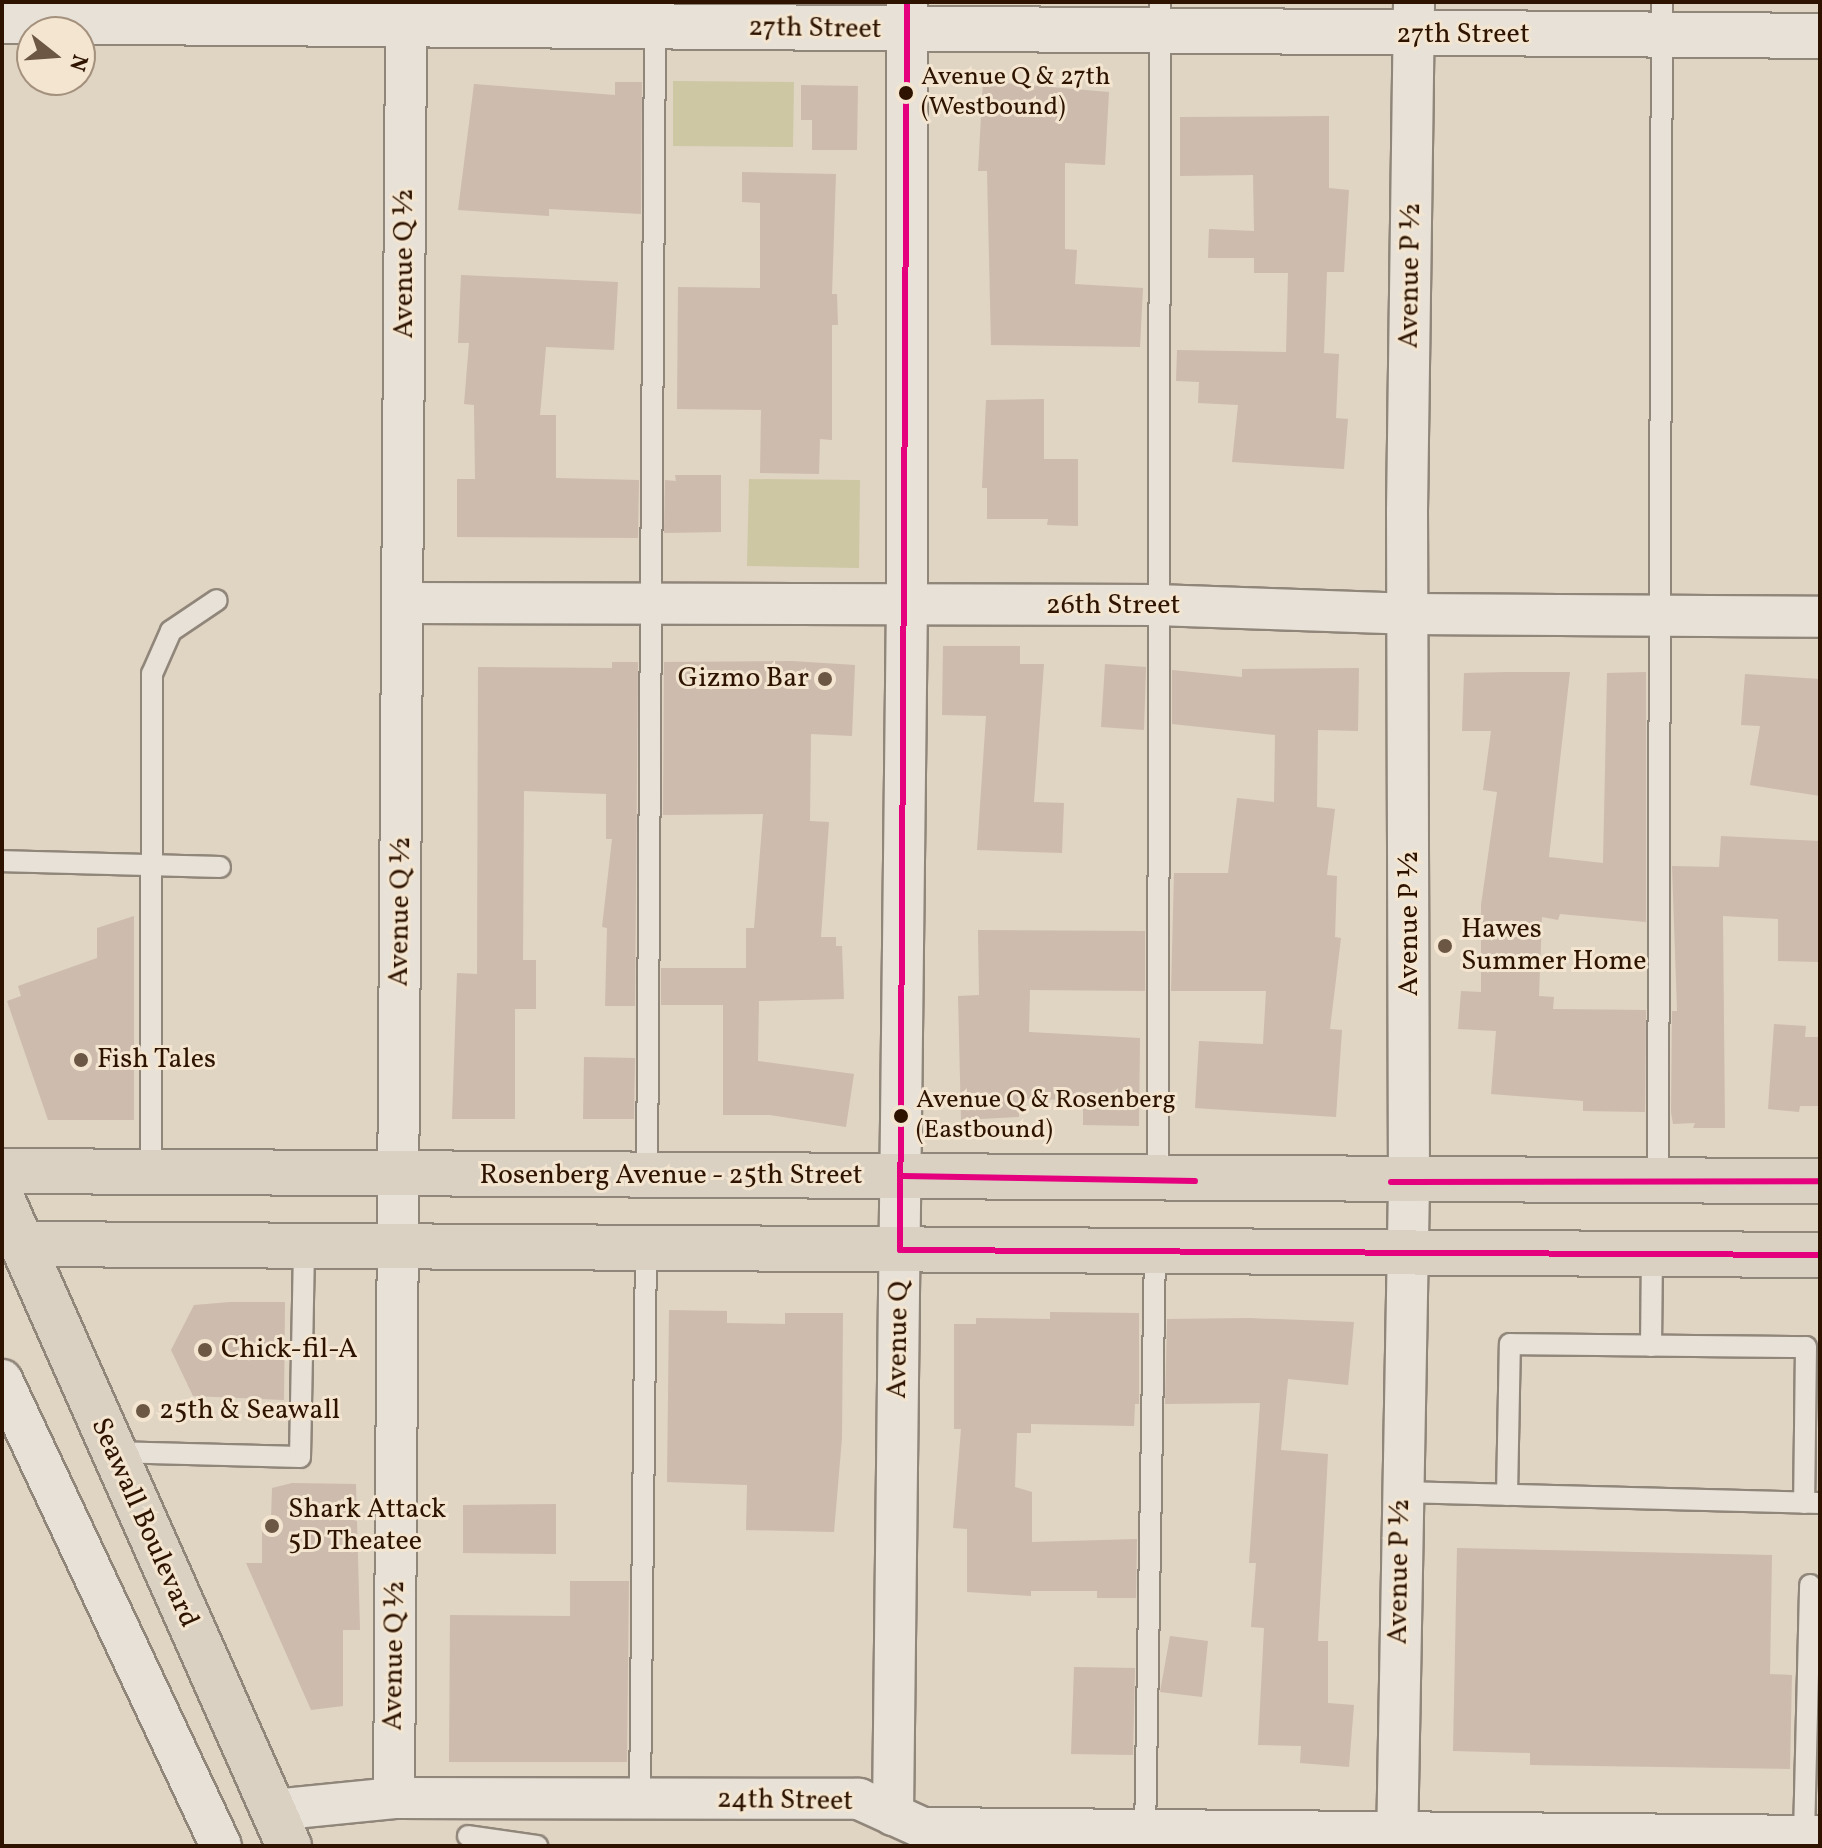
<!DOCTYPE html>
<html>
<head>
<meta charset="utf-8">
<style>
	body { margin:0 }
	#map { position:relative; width:1822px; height:1848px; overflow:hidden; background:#e0d4c3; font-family:Vollkorn,serif }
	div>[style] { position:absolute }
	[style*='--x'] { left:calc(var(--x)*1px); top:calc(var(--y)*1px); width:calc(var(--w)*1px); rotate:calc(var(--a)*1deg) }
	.green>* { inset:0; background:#cdc7a4 }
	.building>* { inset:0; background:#cdbbae }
	.roads { filter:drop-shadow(2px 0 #90867a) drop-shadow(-2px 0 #90867a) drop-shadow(0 2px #90867a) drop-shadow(0 -2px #90867a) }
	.lane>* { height:20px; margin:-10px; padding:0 10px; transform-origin:10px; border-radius:10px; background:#e7e1d7 }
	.street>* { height:40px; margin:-20px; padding:0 20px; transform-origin:20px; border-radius:20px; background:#e7e1d7 }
	.secondary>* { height:44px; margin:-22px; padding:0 22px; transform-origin:22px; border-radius:22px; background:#e7e1d7 }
	.primary>* { height:44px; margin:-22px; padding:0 22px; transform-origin:22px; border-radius:22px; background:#dad1c3 }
	.bus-1>* { height:6px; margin:-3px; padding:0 3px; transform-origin:3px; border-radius:3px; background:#e5007d }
	.dots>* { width:22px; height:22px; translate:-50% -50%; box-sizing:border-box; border:4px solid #f3e5d0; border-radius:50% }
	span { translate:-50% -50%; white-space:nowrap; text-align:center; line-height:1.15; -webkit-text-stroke:6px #f3e5d0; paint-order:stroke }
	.bus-label { font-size:26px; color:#2e1400 }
	.left { translate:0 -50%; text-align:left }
	.street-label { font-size:28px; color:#2e1400 }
	.poi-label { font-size:28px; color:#2e1400 }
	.right { translate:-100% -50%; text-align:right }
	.frame { position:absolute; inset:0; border:4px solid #2e1400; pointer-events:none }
	.north { position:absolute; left:16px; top:16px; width:80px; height:80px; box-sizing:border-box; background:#f3e5d0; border:2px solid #a4917d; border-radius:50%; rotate:107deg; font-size:22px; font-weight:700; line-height:32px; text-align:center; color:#2e1400 }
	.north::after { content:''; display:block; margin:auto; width:28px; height:36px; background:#6c5744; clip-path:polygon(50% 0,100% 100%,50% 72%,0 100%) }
</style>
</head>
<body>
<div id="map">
	<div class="green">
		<div style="clip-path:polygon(673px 81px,794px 82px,793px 147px,673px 146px)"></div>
		<div style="clip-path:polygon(749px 479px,860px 480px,859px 568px,747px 566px)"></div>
	</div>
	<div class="building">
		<div style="clip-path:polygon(983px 81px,1109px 92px,1105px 165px,1065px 163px,1065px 249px,1077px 250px,1075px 284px,1143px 288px,1140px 347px,991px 345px,987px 171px,978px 171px)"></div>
		<div style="clip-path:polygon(615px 82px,642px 82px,641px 214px,549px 209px,549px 216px,458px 210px,474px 84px,615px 95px)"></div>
		<div style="clip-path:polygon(801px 85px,858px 86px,857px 150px,812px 150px,812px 120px,801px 120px)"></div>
		<div style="clip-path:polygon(1329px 116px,1329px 188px,1349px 190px,1344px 272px,1327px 272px,1324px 353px,1339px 354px,1336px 418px,1348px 419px,1344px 469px,1232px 462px,1238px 405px,1198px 403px,1199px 382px,1176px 381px,1177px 350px,1286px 352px,1288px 273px,1254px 273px,1254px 258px,1208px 258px,1209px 229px,1254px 231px,1253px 175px,1180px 176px,1180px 117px)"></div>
		<div style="clip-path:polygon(742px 172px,836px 174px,832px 294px,837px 294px,838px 325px,832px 325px,832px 440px,820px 439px,819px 474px,760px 473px,761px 410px,677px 409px,678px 287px,760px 288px,760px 203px,742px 202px)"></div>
		<div style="clip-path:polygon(461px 275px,618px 282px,614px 350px,546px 347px,540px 415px,556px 415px,556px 478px,639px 480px,638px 538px,457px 537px,457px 479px,475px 479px,474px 405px,464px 404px,469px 343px,458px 343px)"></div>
		<div style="clip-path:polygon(1044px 399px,1044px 459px,1078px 459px,1078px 526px,1047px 525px,1048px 519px,987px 519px,987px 488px,982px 488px,986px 400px)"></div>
		<div style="clip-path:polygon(675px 475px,721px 475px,721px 532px,664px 533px,665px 480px,676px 481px)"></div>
		<div style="clip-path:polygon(943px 646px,1020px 646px,1020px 664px,1044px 664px,1034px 802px,1064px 803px,1062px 853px,977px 850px,986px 716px,942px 715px)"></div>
		<div style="clip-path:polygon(792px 661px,855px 665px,852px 736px,811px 734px,810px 821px,829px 822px,821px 937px,836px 937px,836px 946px,842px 946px,844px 999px,759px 1001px,758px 1061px,854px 1074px,846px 1127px,770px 1115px,723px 1115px,723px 1005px,661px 1005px,661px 968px,746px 968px,746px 928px,754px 928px,763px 814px,663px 815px,664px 662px)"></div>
		<div style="clip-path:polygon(612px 662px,638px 662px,635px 1006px,605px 1006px,607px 928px,602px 927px,612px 839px,606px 839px,606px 794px,524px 791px,523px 960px,536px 960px,536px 1009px,515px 1009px,515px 1119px,452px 1119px,457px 973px,477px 974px,478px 667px,612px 668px)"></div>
		<div style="clip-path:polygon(1105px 664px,1146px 667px,1144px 730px,1101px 727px)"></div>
		<div style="clip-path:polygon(1359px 668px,1358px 731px,1318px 730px,1317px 807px,1335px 809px,1327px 875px,1337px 876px,1335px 937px,1341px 938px,1330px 1029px,1342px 1030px,1336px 1117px,1195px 1108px,1199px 1041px,1263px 1044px,1266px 991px,1171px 991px,1174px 873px,1228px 873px,1237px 798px,1274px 802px,1275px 735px,1172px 724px,1172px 670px,1242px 677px,1242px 669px)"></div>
		<div style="clip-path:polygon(1508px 672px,1570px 672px,1549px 857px,1603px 863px,1607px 673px,1646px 672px,1646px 922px,1560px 914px,1558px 920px,1542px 917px,1539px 996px,1554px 997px,1553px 1009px,1646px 1010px,1645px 1112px,1583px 1111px,1583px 1101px,1491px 1094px,1496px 1031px,1458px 1029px,1461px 991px,1481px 992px,1481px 905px,1497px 792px,1483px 790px,1491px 731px,1462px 731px,1464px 673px)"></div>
		<div style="clip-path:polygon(1745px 674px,1820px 679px,1820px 796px,1750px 785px,1760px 726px,1741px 725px)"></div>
		<div style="clip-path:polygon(1721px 836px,1820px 841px,1820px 962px,1778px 961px,1778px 919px,1723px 916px,1725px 1128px,1693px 1128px,1695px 1123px,1673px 1124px,1671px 1112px,1672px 1011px,1677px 1011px,1672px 866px,1719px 867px)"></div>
		<div style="clip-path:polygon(134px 916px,134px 1120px,48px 1120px,7px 1001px,21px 996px,18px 986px,97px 958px,97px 928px)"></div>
		<div style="clip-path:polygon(978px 930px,1145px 931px,1145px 991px,1030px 990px,1029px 1032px,1140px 1038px,1139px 1126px,1083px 1125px,1083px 1100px,1019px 1099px,1019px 1117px,961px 1120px,958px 996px,979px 995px)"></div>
		<div style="clip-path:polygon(1774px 1024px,1806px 1026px,1805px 1037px,1820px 1037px,1820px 1106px,1800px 1106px,1799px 1112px,1768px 1109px)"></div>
		<div style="clip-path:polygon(584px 1057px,635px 1058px,634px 1119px,583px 1119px)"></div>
		<div style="clip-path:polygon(230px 1302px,285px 1302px,284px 1400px,193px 1396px,171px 1350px,194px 1305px)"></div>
		<div style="clip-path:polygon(669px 1310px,727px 1311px,727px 1323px,785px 1324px,785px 1313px,843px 1313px,842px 1438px,834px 1532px,746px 1530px,747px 1485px,667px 1482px)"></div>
		<div style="clip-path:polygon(1050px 1312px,1139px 1313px,1139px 1404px,1135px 1404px,1134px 1426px,1031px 1424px,1031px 1433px,1017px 1433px,1015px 1487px,1032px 1492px,1032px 1542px,1137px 1539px,1136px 1598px,1097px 1598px,1097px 1591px,1031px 1591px,1031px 1596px,967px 1592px,967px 1529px,953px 1528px,961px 1429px,954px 1429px,954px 1324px,976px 1324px,976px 1318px,1050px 1319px)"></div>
		<div style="clip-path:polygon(1249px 1318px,1354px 1322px,1348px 1385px,1288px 1379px,1281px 1450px,1328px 1454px,1318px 1641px,1328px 1641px,1328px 1703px,1354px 1705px,1349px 1767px,1300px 1763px,1301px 1746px,1258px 1745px,1264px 1628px,1251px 1627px,1256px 1563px,1249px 1563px,1260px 1403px,1165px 1404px,1167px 1319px)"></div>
		<div style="clip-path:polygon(292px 1483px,356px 1484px,360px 1630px,343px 1630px,343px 1706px,311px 1710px,246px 1563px,262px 1563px,262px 1520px,271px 1520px,272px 1488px)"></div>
		<div style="clip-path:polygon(556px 1504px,556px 1554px,463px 1553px,463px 1505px)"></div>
		<div style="clip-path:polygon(1457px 1548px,1772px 1555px,1770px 1674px,1792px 1675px,1790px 1769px,1530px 1765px,1530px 1753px,1453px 1751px)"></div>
		<div style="clip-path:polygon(570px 1581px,629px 1581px,627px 1762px,449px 1762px,450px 1615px,570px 1616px)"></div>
		<div style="clip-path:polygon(1170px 1636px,1208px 1641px,1202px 1697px,1160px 1692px)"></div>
		<div style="clip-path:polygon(1074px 1667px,1135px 1668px,1133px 1755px,1071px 1754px)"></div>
	</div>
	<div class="roads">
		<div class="lane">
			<div style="--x:2;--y:861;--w:218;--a:1.6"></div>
			<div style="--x:151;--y:1169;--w:495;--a:-89.9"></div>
			<div style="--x:152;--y:674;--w:47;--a:-66.2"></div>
			<div style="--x:171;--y:631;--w:55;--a:-34"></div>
			<div style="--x:647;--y:1177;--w:1149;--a:-89.6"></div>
			<div style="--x:1158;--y:1180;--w:1178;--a:-89.9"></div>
			<div style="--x:1658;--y:1180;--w:1178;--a:-89.81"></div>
			<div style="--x:1651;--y:1346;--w:92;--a:-89.4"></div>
			<div style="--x:112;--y:1452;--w:188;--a:1.5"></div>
			<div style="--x:300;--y:1457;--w:211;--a:-88.9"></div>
			<div style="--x:1402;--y:1492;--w:418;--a:1.5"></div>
			<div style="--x:1507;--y:1495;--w:151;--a:-88.9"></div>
			<div style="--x:1510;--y:1344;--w:296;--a:0.6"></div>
			<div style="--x:1806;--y:1347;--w:156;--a:90.7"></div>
			<div style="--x:640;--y:1799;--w:551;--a:-89.38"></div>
			<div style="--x:1145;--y:1835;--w:584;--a:-89.02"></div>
			<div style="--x:468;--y:1836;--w:70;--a:8.2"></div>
			<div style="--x:1804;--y:1836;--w:251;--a:-88.6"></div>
		</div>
		<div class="street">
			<div style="--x:405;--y:603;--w:751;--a:0.15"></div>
			<div style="--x:1156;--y:605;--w:254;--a:2"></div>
			<div style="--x:1410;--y:614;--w:410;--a:0.4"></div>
			<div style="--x:2;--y:1380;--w:515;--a:64.83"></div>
			<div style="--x:394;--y:1798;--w:1772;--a:-89.61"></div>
			<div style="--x:274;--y:1810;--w:121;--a:-5.7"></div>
			<div style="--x:394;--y:1798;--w:465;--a:0.1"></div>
			<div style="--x:859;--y:1799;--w:70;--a:24.4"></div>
			<div style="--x:923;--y:1828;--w:897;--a:0.51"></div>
			<div style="--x:893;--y:1815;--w:1210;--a:-89.34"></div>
			<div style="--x:907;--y:605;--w:603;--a:-90"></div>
			<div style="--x:1397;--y:1846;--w:664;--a:-88.96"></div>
			<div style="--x:1409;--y:1182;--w:671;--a:-90.17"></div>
			<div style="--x:1407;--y:511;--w:509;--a:-89.21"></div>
		</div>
		<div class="secondary">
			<div style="--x:2;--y:21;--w:1818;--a:0.47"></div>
		</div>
		<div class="primary">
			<div style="--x:2;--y:1171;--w:1818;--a:0.32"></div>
			<div style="--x:2;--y:1199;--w:708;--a:66.08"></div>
			<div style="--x:22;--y:1244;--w:1798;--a:0.35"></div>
		</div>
	</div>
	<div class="bus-1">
		<div style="--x:907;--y:2;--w:1248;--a:90.32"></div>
		<div style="--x:900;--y:1250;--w:920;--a:0.31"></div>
		<div style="--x:903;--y:1176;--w:292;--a:1"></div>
		<div style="--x:1391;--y:1182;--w:429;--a:-0.1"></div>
	</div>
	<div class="dots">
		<div style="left:906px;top:93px;background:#2e1400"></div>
		<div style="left:825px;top:679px;background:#6c5744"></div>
		<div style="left:1445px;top:946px;background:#6c5744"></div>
		<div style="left:81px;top:1060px;background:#6c5744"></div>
		<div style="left:901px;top:1116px;background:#2e1400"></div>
		<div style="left:205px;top:1350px;background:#6c5744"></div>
		<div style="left:143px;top:1411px;background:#6c5744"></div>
		<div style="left:272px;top:1526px;background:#6c5744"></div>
	</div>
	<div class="bus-label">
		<span class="left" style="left:921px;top:93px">Avenue Q &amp; 27th<br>(Westbound)</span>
		<span class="left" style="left:916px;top:1116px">Avenue Q &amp; Rosenberg<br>(Eastbound)</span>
	</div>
	<div class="street-label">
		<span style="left:815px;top:29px;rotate:1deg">27th Street</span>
		<span style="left:1463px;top:35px">27th Street</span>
		<span style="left:405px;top:264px;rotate:-90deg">Avenue Q ½</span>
		<span style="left:1411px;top:276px;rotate:-89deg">Avenue P ½</span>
		<span style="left:1113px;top:606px">26th Street</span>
		<span style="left:401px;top:912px;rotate:-89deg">Avenue Q ½</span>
		<span style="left:1410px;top:924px;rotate:-90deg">Avenue P ½</span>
		<span style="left:671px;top:1176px">Rosenberg Avenue - 25th Street</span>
		<span style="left:899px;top:1340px;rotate:-89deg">Avenue Q</span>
		<span style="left:144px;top:1523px;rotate:66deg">Seawall Boulevard</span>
		<span style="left:1400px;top:1572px;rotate:-89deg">Avenue P ½</span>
		<span style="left:395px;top:1656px;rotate:-89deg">Avenue Q ½</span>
		<span style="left:785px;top:1801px;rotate:1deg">24th Street</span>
	</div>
	<div class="poi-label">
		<span class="right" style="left:809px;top:679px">Gizmo Bar</span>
		<span class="left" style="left:1461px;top:946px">Hawes<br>Summer Home</span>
		<span class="left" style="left:97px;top:1060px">Fish Tales</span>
		<span class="left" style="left:221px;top:1350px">Chick-fil-A</span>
		<span class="left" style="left:159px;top:1411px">25th &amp; Seawall</span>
		<span class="left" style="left:288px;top:1526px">Shark Attack<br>5D Theatee</span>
	</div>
	<div class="frame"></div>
	<div class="north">N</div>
</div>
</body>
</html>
